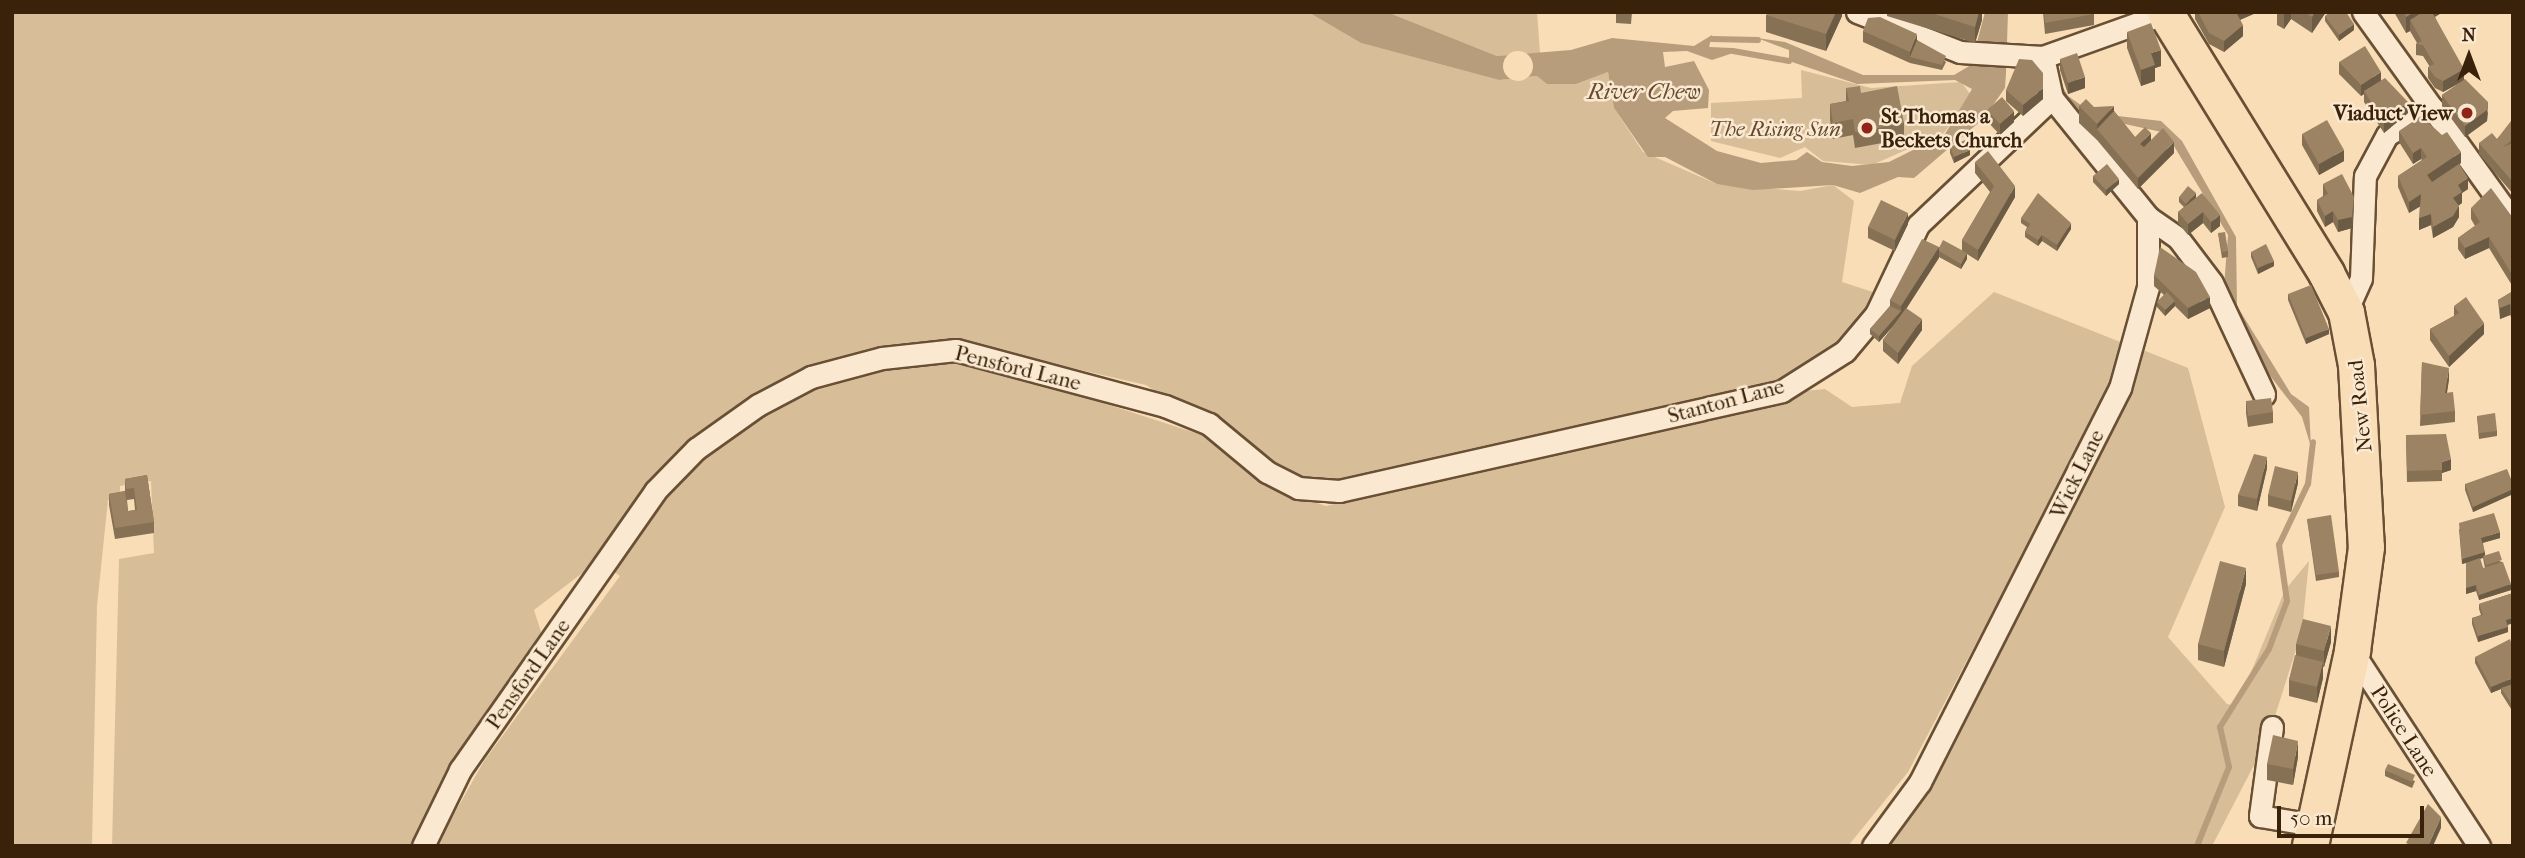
<!DOCTYPE html>
<html>
<head>
<meta charset="utf-8">
<style>
	body { margin:0 }
	#map { position:relative; width:2525px; height:858px; overflow:hidden; background:#f8ddb6; font-family:"IM FELL French Canon",serif }
	div>[style] { position:absolute }
	[style*='--x'] { left:calc(var(--x)*1px); top:calc(var(--y)*1px); width:calc(var(--w)*1px); rotate:calc(var(--a)*1deg) }
	.green>* { inset:0; background:#d8bd99 }
	.water>* { inset:0; background:#b79d7c }
	.pier>* { inset:0; background:#f8ddb6 }
	.round { border-radius:50% }
	.stream>* { height:6px; margin:-3px; padding:0 3px; transform-origin:3px; border-radius:3px; background:#b79d7c }
	.roads { filter:drop-shadow(2px 0 #695035) drop-shadow(-2px 0 #695035) drop-shadow(0 2px #695035) drop-shadow(0 -2px #695035) }
	.minor>* { height:21px; margin:-10.5px; padding:0 10.5px; transform-origin:10.5px; border-radius:10.5px; background:#fae9d0 }
	.trunk>* { height:35px; margin:-17.5px; padding:0 17.5px; transform-origin:17.5px; border-radius:17.5px; background:#f8ddb6 }
	.wall>* { inset:0; background:#867155 }
	.shaded-wall>* { inset:0; background:#6d5c45 }
	.building>* { inset:0; background:#9c8363 }
	.dots>* { width:19px; height:19px; translate:-50% -50%; box-sizing:border-box; border:4px solid #fae9d0; border-radius:50% }
	span { translate:-50% -50%; white-space:nowrap; text-align:center; line-height:1.15; -webkit-text-stroke:5px #fae9d0; paint-order:stroke }
	.poi-label { font-size:21px; color:#39210a; font-weight:700 }
	.right { translate:-100% -50%; text-align:right }
	.left { translate:0 -50%; text-align:left }
	.park-label { font-size:21px; color:#61482e; font-style:italic }
	.street-label { font-size:21px; color:#39210a }
	.water-label { font-size:23px; color:#654c32; font-style:italic }
	.frame { position:absolute; inset:0; border:14px solid #39210a; pointer-events:none }
	.north { position:absolute; left:2434px; top:21px; width:70px; height:70px; -webkit-text-stroke:5px #fae9d0; paint-order:stroke; rotate:0deg; font-size:19px; font-weight:700; line-height:28px; text-align:center; color:#39210a }
	.north::after { content:''; display:block; margin:auto; width:24px; height:32px; background:#39210a; clip-path:polygon(50% 0,100% 100%,50% 72%,0 100%) }
	.scale { position:absolute; left:2277px; top:806px; width:147px; height:32px; box-sizing:border-box; border:4px solid #39210a; border-top:0; padding-left:9px; font-size:21px; line-height:24px; white-space:nowrap; color:#39210a; -webkit-text-stroke:5px #fae9d0; paint-order:stroke }
</style>
</head>
<body>
<div id="map">
	<div class="green">
		<div style="clip-path:polygon(12px 12px,1308px 12px,1361px 43px,1499px 80px,1537px 76px,1548px 84px,1576px 84px,1608px 72px,1614px 108px,1643px 152px,1717px 184px,1800px 191px,1833px 185px,1854px 201px,1842px 282px,1876px 293px,1872px 310px,1842px 347px,1781px 389px,1338px 487px,1299px 485px,1146px 385px,1050px 363px,1066px 391px,1202px 435px,1261px 484px,1326px 506px,1783px 393px,1825px 389px,1852px 407px,1900px 403px,1912px 366px,1994px 292px,2123px 343px,2115px 380px,1908px 772px,1848px 846px,436px 846px,484px 761px,620px 576px,598px 561px,534px 610px,543px 638px,414px 846px,112px 846px,119px 559px,154px 553px,151px 481px,120px 486px,120px 499px,108px 500px,97px 606px,92px 846px,12px 846px)"></div>
		<div style="clip-path:polygon(1387px 12px,1537px 12px,1540px 53px,1497px 56px)"></div>
		<div style="clip-path:polygon(1801px 70px,1871px 88px,1961px 82px,1971px 95px,1944px 133px,1872px 165px,1823px 161px,1805px 147px,1780px 158px,1711px 141px,1711px 103px,1802px 98px)"></div>
		<div style="clip-path:polygon(2143px 350px,2188px 368px,2225px 507px,2168px 637px,2227px 704px,2237px 706px,2285px 590px,2309px 561px,2302px 631px,2268px 738px,2212px 846px,1888px 846px,1927px 790px,2075px 505px,2130px 396px)"></div>
	</div>
	<div class="water">
		<div style="clip-path:polygon(1308px 12px,1387px 12px,1497px 56px,1571px 50px,1612px 38px,1694px 46px,1712px 35px,1709px 47px,1733px 48px,1733px 53px,1712px 60px,1687px 51px,1663px 52px,1665px 67px,1694px 61px,1709px 90px,1708px 108px,1673px 111px,1665px 118px,1717px 151px,1761px 163px,1796px 160px,1807px 152px,1822px 162px,1852px 166px,1889px 162px,1945px 134px,1972px 89px,1955px 80px,1857px 84px,1789px 61px,1789px 50px,1757px 38px,1785px 42px,1863px 75px,1954px 75px,1971px 65px,1985px 12px,2008px 12px,2006px 73px,2005px 88px,1983px 119px,1914px 178px,1898px 177px,1860px 193px,1833px 185px,1753px 190px,1717px 184px,1665px 157px,1648px 157px,1614px 108px,1608px 72px,1576px 84px,1547px 84px,1537px 76px,1499px 80px,1361px 43px)"></div>
		<div style="clip-path:polygon(2053px 70px,2068px 96px,2092px 113px,2161px 121px,2182px 141px,2236px 237px,2237px 306px,2291px 394px,2309px 407px,2311px 447px,2302px 417px,2268px 373px,2230px 304px,2224px 287px,2228px 235px,2166px 133px,2079px 114px,2056px 88px)"></div>
	</div>
	<div class="pier">
		<div class="round" style="left:1503px;top:51px;width:30px;height:30px"></div>
	</div>
	<div class="stream">
		<div style="--x:1712;--y:39;--w:46;--a:1.2"></div>
		<div style="--x:1733;--y:51;--w:57;--a:10.1"></div>
		<div style="--x:2197;--y:846;--w:85;--a:-67.9"></div>
		<div style="--x:2229;--y:767;--w:41;--a:-102.7"></div>
		<div style="--x:2220;--y:727;--w:92;--a:-57.9"></div>
		<div style="--x:2269;--y:649;--w:51;--a:-69.4"></div>
		<div style="--x:2287;--y:601;--w:57;--a:-98.1"></div>
		<div style="--x:2279;--y:545;--w:68;--a:-64.6"></div>
		<div style="--x:2308;--y:484;--w:42;--a:-83.2"></div>
	</div>
	<div class="roads">
		<div class="minor">
			<div style="--x:1857;--y:12;--w:110;--a:21.2"></div>
			<div style="--x:1960;--y:52;--w:83;--a:3.4"></div>
			<div style="--x:2043;--y:57;--w:134;--a:-19.7"></div>
			<div style="--x:2363;--y:12;--w:257;--a:54.3"></div>
			<div style="--x:2148;--y:217;--w:37;--a:35"></div>
			<div style="--x:2178;--y:238;--w:56;--a:52.9"></div>
			<div style="--x:2212;--y:283;--w:123;--a:64.9"></div>
			<div style="--x:2346;--y:312;--w:37;--a:-66"></div>
			<div style="--x:2361;--y:278;--w:102;--a:-87.8"></div>
			<div style="--x:2365;--y:176;--w:47;--a:-61.8"></div>
			<div style="--x:2387;--y:135;--w:53;--a:-30.4"></div>
			<div style="--x:2352;--y:651;--w:233;--a:56.9"></div>
			<div style="--x:2272;--y:727;--w:90;--a:97.7"></div>
			<div style="--x:2260;--y:816;--w:55;--a:9.5"></div>
			<div style="--x:423;--y:846;--w:85;--a:-64"></div>
			<div style="--x:460;--y:770;--w:340;--a:-55"></div>
			<div style="--x:655;--y:491;--w:59;--a:-45.7"></div>
			<div style="--x:696;--y:449;--w:76;--a:-35.4"></div>
			<div style="--x:758;--y:405;--w:60;--a:-27.8"></div>
			<div style="--x:811;--y:377;--w:73;--a:-15"></div>
			<div style="--x:882;--y:358;--w:74;--a:-6.2"></div>
			<div style="--x:956;--y:350;--w:216;--a:15"></div>
			<div style="--x:1165;--y:406;--w:48;--a:22.2"></div>
			<div style="--x:1209;--y:424;--w:75;--a:39.6"></div>
			<div style="--x:1267;--y:472;--w:35;--a:27"></div>
			<div style="--x:1298;--y:488;--w:41;--a:4.2"></div>
			<div style="--x:1339;--y:491;--w:454;--a:-12.7"></div>
			<div style="--x:1782;--y:391;--w:75;--a:-32.4"></div>
			<div style="--x:1845;--y:351;--w:48;--a:-50"></div>
			<div style="--x:1876;--y:314;--w:98;--a:-64.7"></div>
			<div style="--x:1918;--y:225;--w:185;--a:-43.5"></div>
			<div style="--x:2052;--y:98;--w:42;--a:-102.4"></div>
			<div style="--x:1873;--y:846;--w:79;--a:-53.7"></div>
			<div style="--x:1920;--y:782;--w:442;--a:-63.1"></div>
			<div style="--x:2120;--y:388;--w:105;--a:-74.5"></div>
			<div style="--x:2148;--y:287;--w:70;--a:-90"></div>
			<div style="--x:2148;--y:217;--w:153;--a:-128.9"></div>
		</div>
		<div class="trunk">
			<div style="--x:2165;--y:12;--w:307;--a:58.3"></div>
			<div style="--x:2326;--y:273;--w:44;--a:62.9"></div>
			<div style="--x:2346;--y:312;--w:54;--a:79.3"></div>
			<div style="--x:2356;--y:365;--w:182;--a:86.9"></div>
			<div style="--x:2366;--y:547;--w:105;--a:97.7"></div>
			<div style="--x:2352;--y:651;--w:199;--a:102.2"></div>
		</div>
	</div>
	<div class="wall">
		<div style="clip-path:polygon(1616px 12px,1632px 12px,1631px 24px,1616px 23px)"></div>
		<div style="clip-path:polygon(1842px 12px,1842px 16px,1826px 51px,1766px 32px,1766px 15px)"></div>
		<div style="clip-path:polygon(1887px 12px,1982px 12px,1982px 20px,1975px 43px,1887px 16px)"></div>
		<div style="clip-path:polygon(2043px 12px,2094px 12px,2094px 25px,2045px 34px)"></div>
		<div style="clip-path:polygon(2195px 12px,2258px 12px,2240px 20px,2243px 36px,2224px 52px,2209px 44px,2195px 19px)"></div>
		<div style="clip-path:polygon(2276px 12px,2326px 12px,2312px 33px,2291px 19px,2284px 29px,2277px 25px,2277px 13px)"></div>
		<div style="clip-path:polygon(2394px 12px,2443px 12px,2435px 17px,2464px 79px,2488px 113px,2487px 121px,2465px 137px,2442px 106px,2442px 95px,2460px 83px,2443px 92px,2435px 88px,2428px 78px,2428px 67px,2430px 67px,2423px 56px,2416px 55px,2416px 44px,2417px 43px,2410px 31px,2406px 33px)"></div>
		<div style="clip-path:polygon(2325px 16px,2354px 30px,2339px 41px,2325px 21px)"></div>
		<div style="clip-path:polygon(1863px 31px,1917px 40px,1946px 62px,1942px 70px,1910px 63px,1863px 42px)"></div>
		<div style="clip-path:polygon(2127px 32px,2161px 66px,2155px 68px,2155px 81px,2141px 86px,2127px 48px)"></div>
		<div style="clip-path:polygon(2060px 59px,2085px 88px,2068px 94px,2060px 70px)"></div>
		<div style="clip-path:polygon(2339px 62px,2381px 81px,2408px 113px,2384px 133px,2364px 102px,2364px 94px,2361px 96px,2339px 74px)"></div>
		<div style="clip-path:polygon(1846px 88px,1861px 93px,1904px 123px,1904px 139px,1855px 148px,1853px 135px,1833px 139px,1830px 120px,1830px 104px,1846px 101px)"></div>
		<div style="clip-path:polygon(2006px 90px,2043px 99px,2023px 116px,2006px 101px)"></div>
		<div style="clip-path:polygon(2079px 106px,2114px 111px,2135px 137px,2151px 141px,2174px 153px,2138px 189px,2097px 140px,2079px 123px)"></div>
		<div style="clip-path:polygon(1987px 110px,2014px 122px,2000px 135px,1987px 121px)"></div>
		<div style="clip-path:polygon(2513px 123px,2513px 194px,2479px 154px,2479px 143px,2497px 139px)"></div>
		<div style="clip-path:polygon(2399px 131px,2461px 163px,2459px 164px,2468px 189px,2462px 193px,2462px 203px,2458px 206px,2459px 217px,2453px 227px,2433px 238px,2431px 225px,2419px 230px,2420px 206px,2409px 213px,2398px 187px,2398px 176px,2422px 160px,2421px 159px,2413px 164px,2399px 142px)"></div>
		<div style="clip-path:polygon(2302px 134px,2344px 161px,2319px 175px,2302px 145px)"></div>
		<div style="clip-path:polygon(1950px 147px,1970px 155px,1954px 163px,1950px 153px)"></div>
		<div style="clip-path:polygon(1975px 162px,2015px 197px,1978px 261px,1967px 254px,1967px 259px,1961px 269px,1939px 257px,1906px 308px,1922px 330px,1898px 364px,1883px 351px,1883px 340px,1895px 324px,1879px 342px,1870px 334px,1870px 329px,1890px 306px,1890px 300px,1939px 247px,1962px 251px,1962px 240px,1990px 192px,1975px 173px)"></div>
		<div style="clip-path:polygon(2093px 176px,2119px 184px,2106px 196px,2093px 182px)"></div>
		<div style="clip-path:polygon(2323px 184px,2354px 208px,2352px 228px,2338px 232px,2333px 222px,2325px 227px,2317px 211px,2317px 200px,2323px 196px)"></div>
		<div style="clip-path:polygon(2179px 197px,2196px 198px,2220px 226px,2211px 233px,2203px 223px,2188px 235px,2178px 223px,2178px 212px,2184px 207px,2179px 202px)"></div>
		<div style="clip-path:polygon(2471px 208px,2513px 218px,2513px 287px,2489px 248px,2465px 259px,2458px 249px,2458px 238px,2475px 226px,2471px 219px)"></div>
		<div style="clip-path:polygon(2021px 218px,2071px 229px,2057px 251px,2042px 241px,2038px 246px,2025px 237px,2025px 232px,2027px 227px,2021px 223px)"></div>
		<div style="clip-path:polygon(1908px 224px,1895px 251px,1868px 238px,1868px 227px)"></div>
		<div style="clip-path:polygon(2218px 233px,2228px 251px,2228px 257px,2222px 258px)"></div>
		<div style="clip-path:polygon(2251px 252px,2274px 266px,2258px 274px,2251px 257px)"></div>
		<div style="clip-path:polygon(2154px 275px,2210px 308px,2188px 319px,2175px 306px,2165px 316px,2157px 307px,2157px 302px,2164px 295px,2154px 286px)"></div>
		<div style="clip-path:polygon(2513px 291px,2513px 319px,2510px 315px,2500px 319px,2498px 300px)"></div>
		<div style="clip-path:polygon(2288px 294px,2329px 334px,2306px 344px,2288px 300px)"></div>
		<div style="clip-path:polygon(2454px 306px,2484px 334px,2449px 367px,2430px 340px,2430px 329px,2454px 316px)"></div>
		<div style="clip-path:polygon(2422px 362px,2449px 379px,2447px 393px,2455px 411px,2455px 422px,2420px 426px)"></div>
		<div style="clip-path:polygon(2246px 401px,2273px 412px,2273px 423px,2248px 427px,2246px 413px)"></div>
		<div style="clip-path:polygon(2477px 416px,2497px 431px,2497px 436px,2479px 439px)"></div>
		<div style="clip-path:polygon(2406px 435px,2451px 470px,2442px 473px,2442px 481px,2407px 482px)"></div>
		<div style="clip-path:polygon(2267px 468px,2257px 511px,2238px 506px,2238px 495px)"></div>
		<div style="clip-path:polygon(evenodd,147px 475px,154px 522px,154px 533px,115px 539px,109px 505px,109px 494px,125px 491px,125px 479px,147px 475px,134px 499px,135px 510px,128px 511px,127px 500px,134px 499px)"></div>
		<div style="clip-path:polygon(2298px 483px,2291px 512px,2268px 506px,2268px 495px)"></div>
		<div style="clip-path:polygon(2465px 484px,2513px 484px,2513px 494px,2473px 512px,2465px 490px)"></div>
		<div style="clip-path:polygon(2307px 519px,2339px 572px,2339px 577px,2316px 581px)"></div>
		<div style="clip-path:polygon(evenodd,2459px 529px,2500px 538px,2483px 543px,2485px 556px,2502px 562px,2511px 590px,2479px 600px,2476px 591px,2466px 594px,2466px 563px,2462px 564px,2459px 529px,2483px 558px,2485px 568px,2483px 568px,2480px 559px,2483px 558px)"></div>
		<div style="clip-path:polygon(2246px 584px,2224px 667px,2198px 660px,2198px 644px)"></div>
		<div style="clip-path:polygon(2513px 593px,2513px 623px,2508px 625px,2508px 632px,2478px 642px,2472px 624px,2472px 618px,2481px 615px,2479px 609px,2479px 604px)"></div>
		<div style="clip-path:polygon(2331px 642px,2324px 667px,2323px 667px,2323px 678px,2317px 703px,2289px 696px,2289px 680px,2296px 655px,2296px 644px)"></div>
		<div style="clip-path:polygon(2475px 657px,2513px 684px,2513px 712px,2501px 693px,2501px 689px,2491px 693px,2475px 663px)"></div>
		<div style="clip-path:polygon(2298px 757px,2293px 785px,2267px 780px,2267px 764px)"></div>
		<div style="clip-path:polygon(2385px 770px,2415px 781px,2412px 788px,2385px 776px)"></div>
	</div>
	<div class="shaded-wall">
		<div style="clip-path:polygon(1836px 12px,1842px 12px,1842px 16px,1826px 51px,1826px 34px)"></div>
		<div style="clip-path:polygon(1979px 12px,1982px 12px,1982px 20px,1975px 43px,1975px 27px)"></div>
		<div style="clip-path:polygon(2235px 12px,2258px 12px,2235px 22px)"></div>
		<div style="clip-path:polygon(2284px 12px,2291px 12px,2291px 19px,2284px 29px)"></div>
		<div style="clip-path:polygon(2315px 12px,2326px 12px,2312px 33px,2312px 17px)"></div>
		<div style="clip-path:polygon(2414px 12px,2443px 12px,2415px 28px,2410px 20px,2410px 31px,2406px 33px,2406px 17px)"></div>
		<div style="clip-path:polygon(2354px 24px,2354px 30px,2339px 41px,2339px 35px)"></div>
		<div style="clip-path:polygon(2243px 25px,2243px 36px,2224px 52px,2224px 41px)"></div>
		<div style="clip-path:polygon(1917px 34px,1917px 45px,1910px 57px,1910px 52px)"></div>
		<div style="clip-path:polygon(2161px 50px,2161px 66px,2155px 68px,2155px 81px,2141px 86px,2141px 70px,2151px 53px)"></div>
		<div style="clip-path:polygon(2464px 69px,2464px 80px,2443px 92px,2443px 81px)"></div>
		<div style="clip-path:polygon(2381px 72px,2381px 83px,2364px 91px,2364px 94px,2361px 96px,2361px 85px)"></div>
		<div style="clip-path:polygon(2085px 77px,2085px 88px,2068px 94px,2068px 83px)"></div>
		<div style="clip-path:polygon(2043px 88px,2043px 99px,2023px 116px,2023px 105px)"></div>
		<div style="clip-path:polygon(2408px 102px,2408px 113px,2384px 133px,2384px 122px)"></div>
		<div style="clip-path:polygon(2488px 102px,2487px 121px,2465px 137px,2465px 126px)"></div>
		<div style="clip-path:polygon(2114px 106px,2114px 122px,2097px 129px,2097px 124px)"></div>
		<div style="clip-path:polygon(2014px 111px,2014px 122px,2000px 135px,2000px 124px)"></div>
		<div style="clip-path:polygon(2151px 133px,2151px 144px,2140px 155px,2140px 144px)"></div>
		<div style="clip-path:polygon(2174px 142px,2174px 153px,2138px 189px,2138px 178px)"></div>
		<div style="clip-path:polygon(2421px 148px,2421px 159px,2413px 164px,2413px 153px)"></div>
		<div style="clip-path:polygon(1970px 150px,1970px 155px,1954px 163px,1954px 157px)"></div>
		<div style="clip-path:polygon(2344px 150px,2344px 161px,2319px 175px,2319px 164px)"></div>
		<div style="clip-path:polygon(2461px 152px,2461px 163px,2427px 186px,2427px 175px)"></div>
		<div style="clip-path:polygon(2468px 178px,2468px 189px,2462px 193px,2462px 203px,2453px 209px,2453px 198px,2458px 185px)"></div>
		<div style="clip-path:polygon(2119px 179px,2119px 184px,2106px 196px,2106px 190px)"></div>
		<div style="clip-path:polygon(2015px 186px,2015px 197px,1978px 261px,1978px 250px)"></div>
		<div style="clip-path:polygon(2196px 193px,2196px 199px,2186px 209px,2186px 204px)"></div>
		<div style="clip-path:polygon(2421px 194px,2421px 206px,2409px 213px,2409px 202px)"></div>
		<div style="clip-path:polygon(2354px 197px,2352px 228px,2338px 232px,2338px 220px)"></div>
		<div style="clip-path:polygon(2459px 206px,2459px 217px,2453px 227px,2433px 238px,2433px 227px)"></div>
		<div style="clip-path:polygon(2333px 211px,2333px 222px,2325px 227px,2325px 216px)"></div>
		<div style="clip-path:polygon(2203px 212px,2203px 223px,2188px 235px,2188px 224px)"></div>
		<div style="clip-path:polygon(1908px 213px,1908px 224px,1895px 251px,1895px 240px)"></div>
		<div style="clip-path:polygon(2431px 214px,2431px 225px,2419px 230px,2419px 218px)"></div>
		<div style="clip-path:polygon(2220px 215px,2220px 226px,2211px 233px,2211px 222px)"></div>
		<div style="clip-path:polygon(2071px 223px,2071px 229px,2057px 251px,2057px 245px)"></div>
		<div style="clip-path:polygon(2042px 235px,2042px 241px,2038px 246px,2038px 240px)"></div>
		<div style="clip-path:polygon(2489px 237px,2489px 248px,2465px 259px,2465px 248px)"></div>
		<div style="clip-path:polygon(1939px 247px,1939px 258px,1901px 317px,1879px 342px,1879px 336px,1901px 311px,1901px 306px)"></div>
		<div style="clip-path:polygon(1967px 253px,1967px 259px,1961px 269px,1961px 264px)"></div>
		<div style="clip-path:polygon(2274px 261px,2274px 266px,2258px 274px,2258px 268px)"></div>
		<div style="clip-path:polygon(2210px 297px,2210px 308px,2188px 319px,2188px 308px)"></div>
		<div style="clip-path:polygon(2175px 301px,2175px 306px,2165px 316px,2165px 310px)"></div>
		<div style="clip-path:polygon(2510px 304px,2510px 315px,2500px 319px,2500px 308px)"></div>
		<div style="clip-path:polygon(1922px 319px,1922px 330px,1898px 364px,1898px 353px)"></div>
		<div style="clip-path:polygon(2484px 323px,2484px 334px,2449px 367px,2449px 356px)"></div>
		<div style="clip-path:polygon(2329px 329px,2329px 334px,2306px 344px,2306px 338px)"></div>
		<div style="clip-path:polygon(2449px 368px,2449px 379px,2445px 404px,2445px 393px)"></div>
		<div style="clip-path:polygon(2267px 457px,2267px 468px,2257px 511px,2257px 499px)"></div>
		<div style="clip-path:polygon(2451px 459px,2451px 470px,2442px 473px,2442px 462px)"></div>
		<div style="clip-path:polygon(2298px 472px,2298px 483px,2291px 512px,2291px 501px)"></div>
		<div style="clip-path:polygon(2513px 489px,2513px 494px,2473px 512px,2473px 507px)"></div>
		<div style="clip-path:polygon(2500px 532px,2500px 538px,2481px 543px,2481px 538px)"></div>
		<div style="clip-path:polygon(2485px 552px,2485px 557px,2462px 564px,2462px 559px)"></div>
		<div style="clip-path:polygon(2246px 568px,2246px 584px,2224px 667px,2224px 651px)"></div>
		<div style="clip-path:polygon(2511px 584px,2511px 590px,2479px 600px,2479px 595px)"></div>
		<div style="clip-path:polygon(2476px 585px,2476px 591px,2466px 594px,2466px 588px)"></div>
		<div style="clip-path:polygon(2513px 618px,2513px 623px,2506px 625px,2506px 620px)"></div>
		<div style="clip-path:polygon(2331px 626px,2331px 642px,2324px 667px,2324px 651px)"></div>
		<div style="clip-path:polygon(2508px 627px,2508px 632px,2478px 642px,2478px 636px)"></div>
		<div style="clip-path:polygon(2323px 662px,2323px 678px,2317px 703px,2317px 687px)"></div>
		<div style="clip-path:polygon(2513px 678px,2513px 684px,2491px 693px,2491px 687px)"></div>
		<div style="clip-path:polygon(2298px 741px,2298px 757px,2293px 785px,2293px 769px)"></div>
		<div style="clip-path:polygon(2441px 817px,2441px 828px,2433px 846px,2428px 846px)"></div>
	</div>
	<div class="building">
		<div style="clip-path:polygon(1769px 12px,1836px 12px,1826px 34px,1766px 15px)"></div>
		<div style="clip-path:polygon(1928px 12px,1979px 12px,1975px 27px)"></div>
		<div style="clip-path:polygon(2044px 12px,2094px 12px,2094px 14px,2045px 23px)"></div>
		<div style="clip-path:polygon(2198px 12px,2236px 12px,2243px 25px,2224px 41px,2209px 33px)"></div>
		<div style="clip-path:polygon(2305px 12px,2315px 12px,2312px 17px)"></div>
		<div style="clip-path:polygon(2330px 12px,2346px 12px,2354px 24px,2339px 35px,2325px 16px)"></div>
		<div style="clip-path:polygon(2404px 12px,2414px 12px,2406px 17px)"></div>
		<div style="clip-path:polygon(2423px 12px,2432px 12px,2464px 69px,2443px 81px,2435px 77px,2428px 67px,2434px 64px,2423px 45px,2416px 44px,2422px 41px,2410px 20px)"></div>
		<div style="clip-path:polygon(1880px 17px,1917px 34px,1910px 52px,1863px 31px,1868px 18px)"></div>
		<div style="clip-path:polygon(2151px 23px,2161px 50px,2151px 53px,2155px 65px,2141px 70px,2127px 32px)"></div>
		<div style="clip-path:polygon(1917px 40px,1946px 56px,1942px 65px,1910px 57px)"></div>
		<div style="clip-path:polygon(2365px 46px,2381px 72px,2361px 85px,2339px 62px)"></div>
		<div style="clip-path:polygon(2077px 53px,2085px 77px,2068px 83px,2060px 59px)"></div>
		<div style="clip-path:polygon(2019px 59px,2032px 60px,2043px 73px,2043px 88px,2023px 105px,2006px 90px)"></div>
		<div style="clip-path:polygon(2385px 78px,2408px 102px,2384px 122px,2364px 91px)"></div>
		<div style="clip-path:polygon(2465px 79px,2488px 102px,2487px 110px,2465px 126px,2442px 95px)"></div>
		<div style="clip-path:polygon(1860px 86px,1861px 93px,1897px 86px,1904px 123px,1855px 132px,1853px 119px,1833px 123px,1830px 104px,1849px 101px,1846px 88px)"></div>
		<div style="clip-path:polygon(2002px 97px,2014px 111px,2000px 124px,1987px 110px)"></div>
		<div style="clip-path:polygon(2086px 99px,2094px 107px,2114px 106px,2097px 124px,2079px 106px)"></div>
		<div style="clip-path:polygon(2114px 111px,2135px 137px,2145px 127px,2151px 133px,2140px 144px,2144px 147px,2163px 128px,2174px 142px,2138px 178px,2097px 129px)"></div>
		<div style="clip-path:polygon(2421px 116px,2442px 135px,2447px 132px,2461px 152px,2427px 175px,2432px 182px,2459px 164px,2468px 178px,2458px 185px,2462px 192px,2453px 198px,2459px 206px,2453px 216px,2433px 227px,2431px 214px,2419px 218px,2421px 194px,2409px 202px,2398px 176px,2427px 157px,2421px 148px,2413px 153px,2399px 131px)"></div>
		<div style="clip-path:polygon(2327px 120px,2344px 150px,2319px 164px,2302px 134px)"></div>
		<div style="clip-path:polygon(2511px 121px,2513px 123px,2513px 139px,2503px 147px,2513px 143px,2513px 182px,2479px 143px,2492px 133px,2497px 139px)"></div>
		<div style="clip-path:polygon(1965px 140px,1970px 150px,1954px 157px,1950px 147px)"></div>
		<div style="clip-path:polygon(1988px 151px,2015px 186px,1978px 250px,1962px 240px,1994px 186px,1975px 162px)"></div>
		<div style="clip-path:polygon(2107px 164px,2119px 179px,2106px 190px,2093px 176px)"></div>
		<div style="clip-path:polygon(2342px 174px,2354px 197px,2352px 217px,2338px 220px,2333px 211px,2325px 216px,2317px 200px,2328px 194px,2323px 184px)"></div>
		<div style="clip-path:polygon(2188px 186px,2196px 193px,2186px 204px,2179px 197px)"></div>
		<div style="clip-path:polygon(2491px 188px,2513px 218px,2513px 276px,2489px 237px,2465px 248px,2458px 238px,2480px 222px,2471px 208px)"></div>
		<div style="clip-path:polygon(2038px 193px,2071px 223px,2057px 245px,2042px 235px,2038px 240px,2025px 232px,2030px 224px,2021px 218px)"></div>
		<div style="clip-path:polygon(2202px 193px,2220px 215px,2211px 222px,2203px 212px,2188px 224px,2178px 212px)"></div>
		<div style="clip-path:polygon(1881px 200px,1908px 213px,1895px 240px,1868px 227px)"></div>
		<div style="clip-path:polygon(2225px 232px,2228px 251px,2222px 252px,2218px 233px)"></div>
		<div style="clip-path:polygon(1922px 239px,1939px 247px,1901px 306px,1890px 300px)"></div>
		<div style="clip-path:polygon(1943px 240px,1967px 253px,1961px 264px,1939px 251px,1939px 248px)"></div>
		<div style="clip-path:polygon(2266px 244px,2274px 261px,2258px 268px,2251px 252px)"></div>
		<div style="clip-path:polygon(2160px 247px,2196px 272px,2210px 297px,2188px 308px,2154px 275px)"></div>
		<div style="clip-path:polygon(2311px 285px,2329px 329px,2306px 338px,2288px 294px)"></div>
		<div style="clip-path:polygon(2513px 291px,2513px 307px,2510px 304px,2500px 308px,2498px 300px)"></div>
		<div style="clip-path:polygon(2167px 292px,2175px 301px,2165px 310px,2157px 302px)"></div>
		<div style="clip-path:polygon(2466px 297px,2484px 323px,2449px 356px,2430px 329px,2459px 313px,2454px 306px)"></div>
		<div style="clip-path:polygon(1890px 306px,1901px 311px,1879px 336px,1870px 329px)"></div>
		<div style="clip-path:polygon(1906px 308px,1922px 319px,1898px 353px,1883px 340px)"></div>
		<div style="clip-path:polygon(2422px 362px,2449px 368px,2445px 393px,2453px 392px,2455px 411px,2420px 415px)"></div>
		<div style="clip-path:polygon(2271px 398px,2273px 412px,2248px 416px,2246px 401px)"></div>
		<div style="clip-path:polygon(2495px 413px,2497px 431px,2479px 433px,2477px 416px)"></div>
		<div style="clip-path:polygon(2446px 434px,2451px 459px,2442px 462px,2442px 470px,2407px 471px,2406px 435px)"></div>
		<div style="clip-path:polygon(2254px 454px,2267px 457px,2257px 499px,2238px 495px)"></div>
		<div style="clip-path:polygon(2275px 466px,2298px 472px,2291px 501px,2268px 495px)"></div>
		<div style="clip-path:polygon(2507px 469px,2513px 484px,2513px 489px,2473px 507px,2465px 484px)"></div>
		<div style="clip-path:polygon(147px 475px,154px 522px,115px 528px,109px 494px,125px 491px,128px 511px,137px 510px,134px 488px,126px 489px,125px 479px)"></div>
		<div style="clip-path:polygon(2494px 513px,2500px 532px,2481px 538px,2485px 552px,2462px 559px,2459px 523px)"></div>
		<div style="clip-path:polygon(2331px 515px,2339px 572px,2316px 575px,2307px 519px)"></div>
		<div style="clip-path:polygon(2499px 551px,2502px 560px,2486px 565px,2483px 556px)"></div>
		<div style="clip-path:polygon(2480px 558px,2483px 568px,2503px 562px,2511px 584px,2479px 595px,2476px 585px,2466px 588px,2466px 563px)"></div>
		<div style="clip-path:polygon(2220px 561px,2246px 568px,2224px 651px,2198px 644px)"></div>
		<div style="clip-path:polygon(2513px 593px,2513px 618px,2506px 620px,2508px 627px,2478px 636px,2472px 618px,2483px 615px,2479px 604px)"></div>
		<div style="clip-path:polygon(2303px 619px,2331px 626px,2324px 651px,2296px 644px)"></div>
		<div style="clip-path:polygon(2510px 639px,2513px 649px,2513px 678px,2491px 687px,2475px 657px)"></div>
		<div style="clip-path:polygon(2295px 655px,2323px 662px,2317px 687px,2289px 680px)"></div>
		<div style="clip-path:polygon(2513px 684px,2513px 706px,2501px 688px)"></div>
		<div style="clip-path:polygon(2273px 735px,2298px 741px,2293px 769px,2267px 764px)"></div>
		<div style="clip-path:polygon(2388px 764px,2415px 775px,2412px 782px,2385px 770px)"></div>
		<div style="clip-path:polygon(2428px 804px,2441px 817px,2428px 846px,2413px 846px,2406px 843px)"></div>
	</div>
	<div class="dots">
		<div style="left:2467px;top:113px;background:#8f2418"></div>
		<div style="left:1867px;top:128px;background:#8f2418"></div>
	</div>
	<div class="poi-label">
		<span class="right" style="left:2453px;top:113px">Viaduct View</span>
		<span class="left" style="left:1881px;top:128px">St Thomas a<br>Beckets Church</span>
	</div>
	<div class="park-label">
		<span style="left:1775px;top:129px">The Rising Sun</span>
	</div>
	<div class="street-label">
		<span style="left:1018px;top:368px;rotate:14deg">Pensford Lane</span>
		<span style="left:1726px;top:401px;rotate:-15deg">Stanton Lane</span>
		<span style="left:2360px;top:406px;rotate:-96deg">New Road</span>
		<span style="left:2077px;top:474px;rotate:-64deg">Wick Lane</span>
		<span style="left:528px;top:674px;rotate:-55deg">Pensford Lane</span>
		<span style="left:2404px;top:731px;rotate:57deg">Police Lane</span>
	</div>
	<div class="water-label">
		<span style="left:1644px;top:92px">River Chew</span>
	</div>
	<div class="frame"></div>
	<div class="north">N</div>
	<div class="scale">50 m</div>
</div>
</body>
</html>
